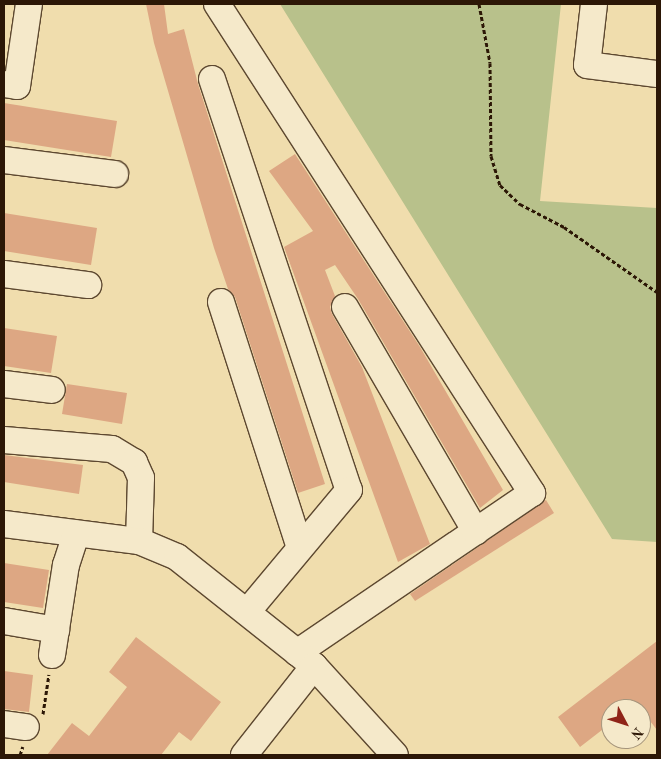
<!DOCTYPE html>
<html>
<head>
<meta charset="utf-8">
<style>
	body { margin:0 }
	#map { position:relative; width:661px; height:759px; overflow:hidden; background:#f0ddad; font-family:"Old Standard TT",serif }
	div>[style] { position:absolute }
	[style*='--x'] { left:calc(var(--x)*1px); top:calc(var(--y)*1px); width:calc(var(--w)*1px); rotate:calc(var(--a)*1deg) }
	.green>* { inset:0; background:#b8c18b }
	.building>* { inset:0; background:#dda783 }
	.path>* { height:3px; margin-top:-1.5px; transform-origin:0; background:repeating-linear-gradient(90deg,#2c1706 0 4px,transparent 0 6.5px) }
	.roads { filter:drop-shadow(1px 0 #5d4830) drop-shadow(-1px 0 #5d4830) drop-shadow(0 1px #5d4830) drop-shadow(0 -1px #5d4830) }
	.minor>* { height:26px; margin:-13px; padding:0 13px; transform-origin:13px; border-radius:13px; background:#f5e9ca }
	span { translate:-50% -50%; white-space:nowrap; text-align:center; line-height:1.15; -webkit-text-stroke:4px #f5e9ca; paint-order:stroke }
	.frame { position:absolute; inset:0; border:5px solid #2c1706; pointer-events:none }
	.north { position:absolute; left:601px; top:699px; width:50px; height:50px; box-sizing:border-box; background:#f5e9ca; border:1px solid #a5957c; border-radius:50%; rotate:130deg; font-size:14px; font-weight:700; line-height:20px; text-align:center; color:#2c1706 }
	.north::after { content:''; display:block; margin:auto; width:18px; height:22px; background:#8f2418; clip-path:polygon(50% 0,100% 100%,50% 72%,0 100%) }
</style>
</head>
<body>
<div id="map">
	<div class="green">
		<div style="clip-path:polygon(280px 4px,561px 4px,540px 201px,657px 208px,657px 542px,612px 539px)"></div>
	</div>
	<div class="building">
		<div style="clip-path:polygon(146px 4px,164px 4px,168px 34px,184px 29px,198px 84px,325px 484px,298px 493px,235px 297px,228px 289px,214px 248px,154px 43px)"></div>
		<div style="clip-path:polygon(4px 103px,117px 121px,111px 157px,4px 140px)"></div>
		<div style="clip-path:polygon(295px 154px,420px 347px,503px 490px,480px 508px,358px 299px,335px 265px,325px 270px,335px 296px,330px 307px,332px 314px,362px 367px,430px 544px,398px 562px,284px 247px,313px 231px,269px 171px)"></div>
		<div style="clip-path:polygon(4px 213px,97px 228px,91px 265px,4px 251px)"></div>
		<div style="clip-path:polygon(4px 328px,57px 336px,51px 373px,4px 366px)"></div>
		<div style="clip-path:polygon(67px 384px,127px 393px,122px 424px,62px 414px)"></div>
		<div style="clip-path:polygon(4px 455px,83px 465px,79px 494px,4px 482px)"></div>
		<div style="clip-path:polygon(546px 500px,554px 513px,415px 601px,410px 594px)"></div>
		<div style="clip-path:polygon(4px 563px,49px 570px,43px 608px,4px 602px)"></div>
		<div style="clip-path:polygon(136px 637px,221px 702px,191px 741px,179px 732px,161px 755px,47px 755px,72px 723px,89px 736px,127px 687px,109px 672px)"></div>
		<div style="clip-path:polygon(657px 641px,657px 730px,637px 704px,630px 709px,611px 709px,611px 723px,580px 747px,558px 717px)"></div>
		<div style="clip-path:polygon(4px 671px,33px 675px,29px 712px,4px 709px)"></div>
	</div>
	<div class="path">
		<div style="--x:479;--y:4;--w:60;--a:79.4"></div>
		<div style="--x:490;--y:63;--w:93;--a:89.4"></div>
		<div style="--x:491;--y:156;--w:30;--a:73"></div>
		<div style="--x:500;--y:185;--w:28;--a:44"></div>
		<div style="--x:520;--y:204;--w:50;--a:27.6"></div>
		<div style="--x:564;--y:227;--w:113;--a:35"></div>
		<div style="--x:43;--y:714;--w:40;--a:-81.5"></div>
		<div style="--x:20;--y:755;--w:9;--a:-72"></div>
	</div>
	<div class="roads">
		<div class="minor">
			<div style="--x:217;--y:4;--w:582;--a:57.21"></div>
			<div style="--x:532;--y:493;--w:284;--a:145.8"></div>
			<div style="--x:594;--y:4;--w:61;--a:96.5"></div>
			<div style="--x:587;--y:65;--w:71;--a:7.3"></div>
			<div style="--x:212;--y:79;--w:433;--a:71.6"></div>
			<div style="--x:349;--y:490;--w:159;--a:129.9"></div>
			<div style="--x:4;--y:84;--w:13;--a:9"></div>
			<div style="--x:17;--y:86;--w:83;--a:-81.7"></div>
			<div style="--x:4;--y:160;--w:112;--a:7.2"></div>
			<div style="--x:4;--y:274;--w:85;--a:7.5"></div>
			<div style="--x:221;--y:302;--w:258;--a:72.2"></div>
			<div style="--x:345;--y:307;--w:260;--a:59.8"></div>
			<div style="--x:4;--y:384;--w:48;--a:7.1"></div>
			<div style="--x:4;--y:440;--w:108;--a:4.8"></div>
			<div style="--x:112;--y:449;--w:26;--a:31"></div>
			<div style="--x:134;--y:462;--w:17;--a:66"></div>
			<div style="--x:141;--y:478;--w:63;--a:91.8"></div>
			<div style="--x:4;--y:524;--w:136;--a:7.2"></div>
			<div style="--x:139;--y:541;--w:41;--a:22.8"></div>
			<div style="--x:177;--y:557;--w:175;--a:38.5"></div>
			<div style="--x:314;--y:666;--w:120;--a:47.7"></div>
			<div style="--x:4;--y:621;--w:53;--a:9.8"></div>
			<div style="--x:52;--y:655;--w:91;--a:-81.2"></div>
			<div style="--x:66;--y:565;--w:33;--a:-72"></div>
			<div style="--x:4;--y:724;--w:22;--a:8"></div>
			<div style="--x:244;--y:755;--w:113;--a:-51.8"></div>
		</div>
	</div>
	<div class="frame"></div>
	<div class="north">N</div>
</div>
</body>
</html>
